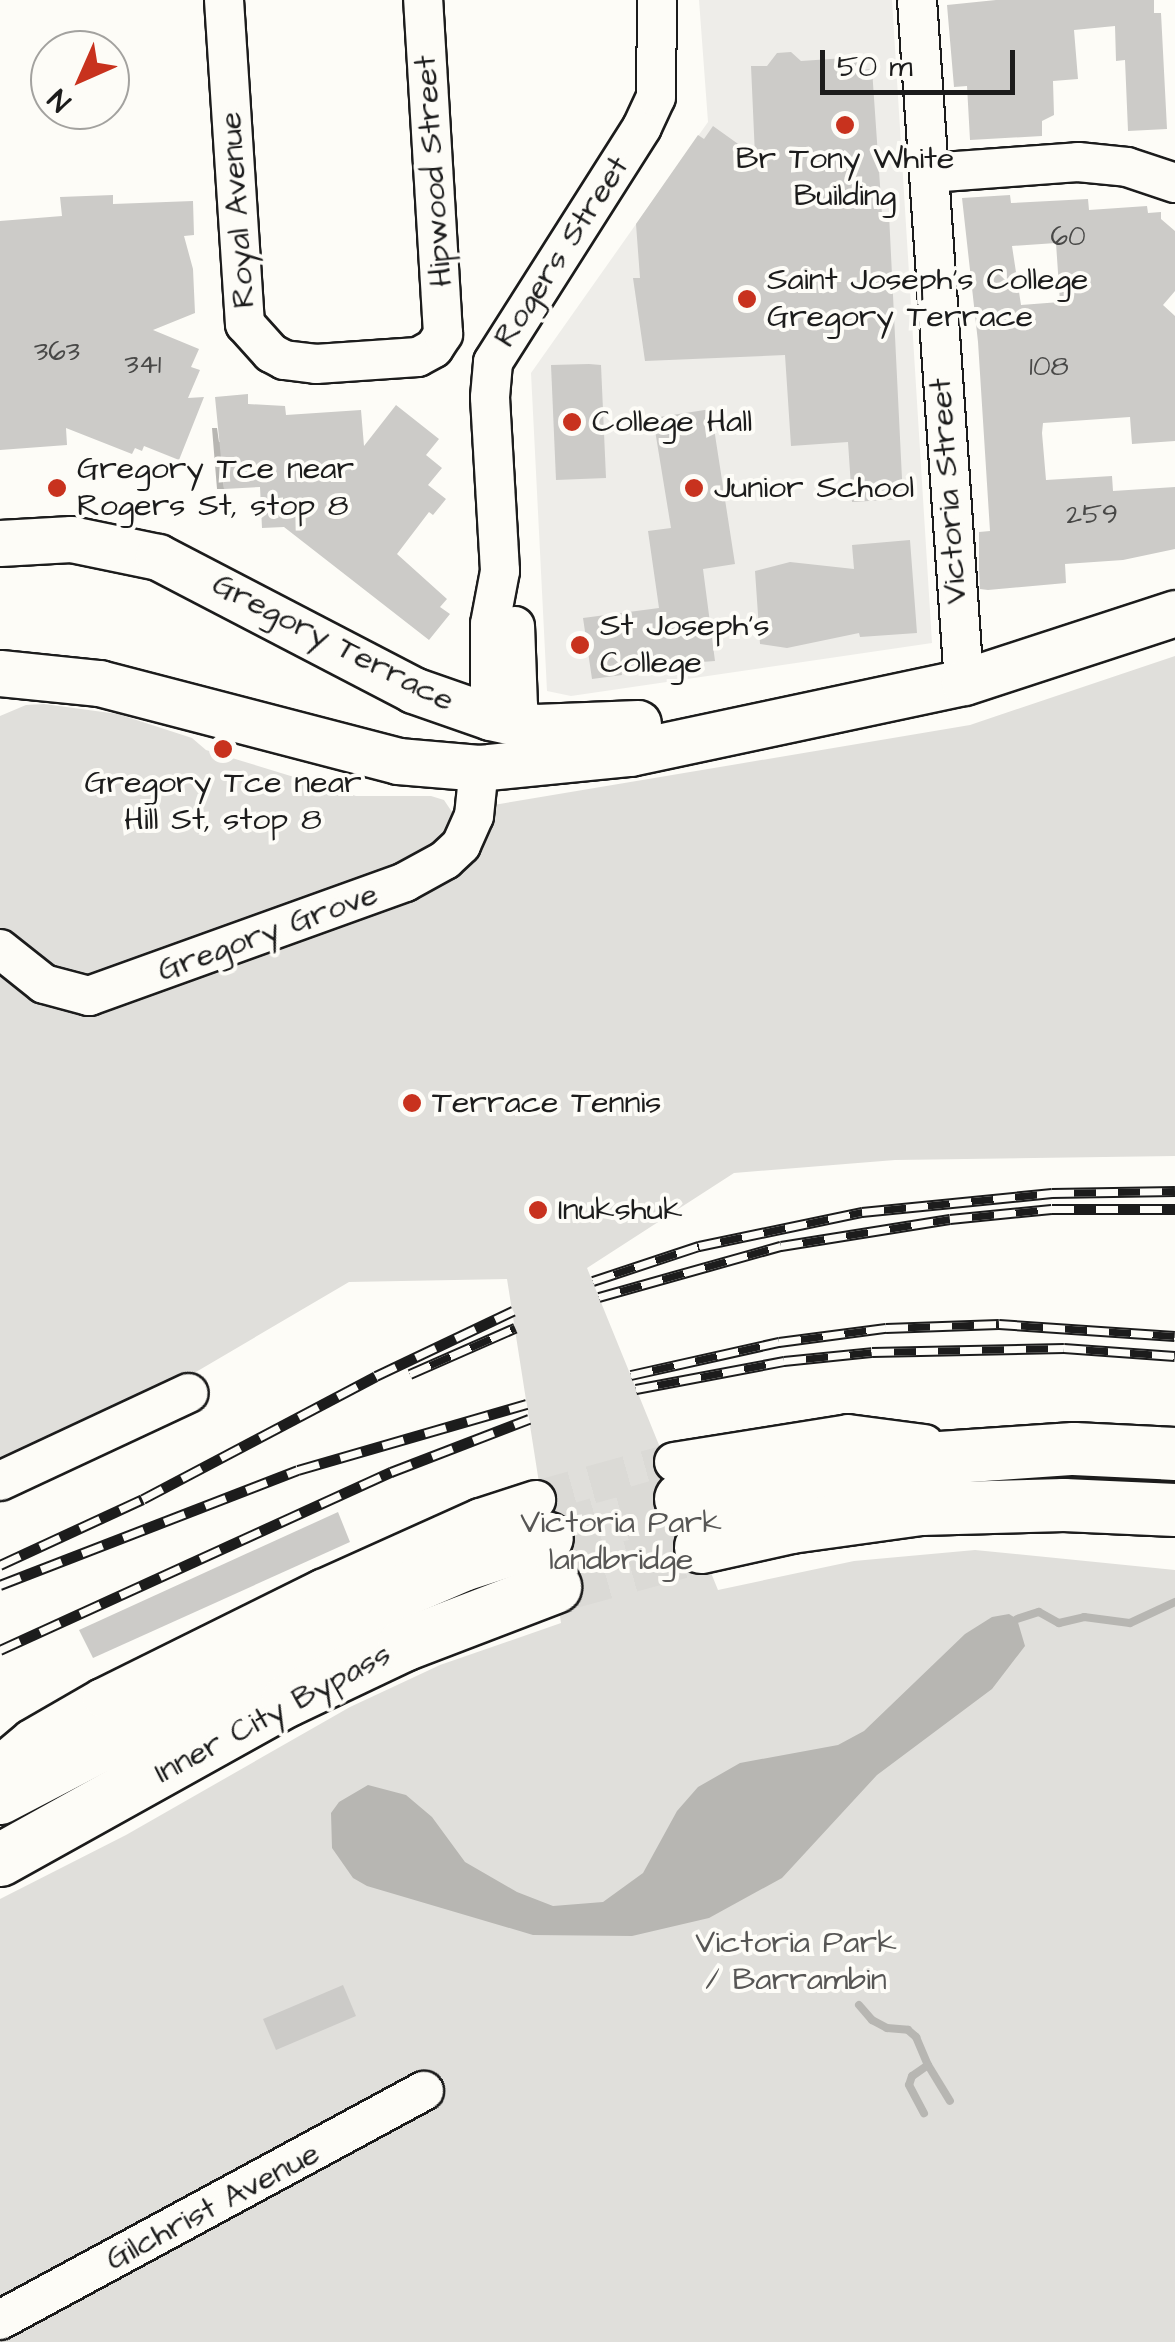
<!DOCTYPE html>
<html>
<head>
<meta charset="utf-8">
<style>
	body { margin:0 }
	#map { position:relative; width:1175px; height:2342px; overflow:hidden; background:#fdfcf7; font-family:"Architects Daughter",sans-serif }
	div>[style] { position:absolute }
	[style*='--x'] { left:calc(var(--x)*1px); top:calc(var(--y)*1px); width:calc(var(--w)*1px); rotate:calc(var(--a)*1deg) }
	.built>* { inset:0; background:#eeede9 }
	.green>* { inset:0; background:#e0dfdb }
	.water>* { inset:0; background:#b7b6b2 }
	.stream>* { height:8px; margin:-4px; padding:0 4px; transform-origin:4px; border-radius:4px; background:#b7b6b2 }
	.building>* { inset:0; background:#cccbc8 }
	.minor-tunnel>* { height:38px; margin-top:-19px; transform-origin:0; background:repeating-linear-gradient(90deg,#dbdad6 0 38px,transparent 0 57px) }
	.highway-tunnel>* { height:52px; margin-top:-26px; transform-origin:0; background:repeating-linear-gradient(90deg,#dbdad6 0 52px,transparent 0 78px) }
	.roads { filter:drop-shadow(2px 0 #1c1c1c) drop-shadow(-2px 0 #1c1c1c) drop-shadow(0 2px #1c1c1c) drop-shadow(0 -2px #1c1c1c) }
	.minor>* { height:38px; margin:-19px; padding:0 19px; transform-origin:19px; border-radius:19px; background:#fdfcf7 }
	.major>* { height:45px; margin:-22.5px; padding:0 22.5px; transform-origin:22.5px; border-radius:22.5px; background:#fdfcf7 }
	.highway>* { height:52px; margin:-26px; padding:0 26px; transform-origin:26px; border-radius:26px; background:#fdfcf7 }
	.rail>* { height:11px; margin-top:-5.5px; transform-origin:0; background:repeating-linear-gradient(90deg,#fdfcf7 0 22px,#1c1c1c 0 44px); box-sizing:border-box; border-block:2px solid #1c1c1c }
	.dots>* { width:28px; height:28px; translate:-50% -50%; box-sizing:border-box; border:5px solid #fdfcf7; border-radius:50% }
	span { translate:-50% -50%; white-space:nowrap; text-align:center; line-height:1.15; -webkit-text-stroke:8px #fdfcf7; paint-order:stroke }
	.number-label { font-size:28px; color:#484847 }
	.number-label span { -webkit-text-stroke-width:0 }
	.poi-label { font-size:32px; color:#1c1c1c }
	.left { translate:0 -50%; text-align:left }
	.street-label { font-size:32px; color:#1c1c1c }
	.park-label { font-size:32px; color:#575655 }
	.north { position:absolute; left:30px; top:30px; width:100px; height:100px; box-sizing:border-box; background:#fdfcf7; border:2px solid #a3a29f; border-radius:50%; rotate:225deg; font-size:28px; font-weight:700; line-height:40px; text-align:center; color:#1c1c1c }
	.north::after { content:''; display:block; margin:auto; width:35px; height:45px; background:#c8321e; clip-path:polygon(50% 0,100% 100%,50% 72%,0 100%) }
	.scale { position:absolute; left:820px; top:50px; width:195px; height:45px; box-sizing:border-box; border:5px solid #1c1c1c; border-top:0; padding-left:12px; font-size:30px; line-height:35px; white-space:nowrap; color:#1c1c1c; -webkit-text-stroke:8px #fdfcf7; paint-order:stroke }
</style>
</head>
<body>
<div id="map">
	<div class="built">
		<div style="clip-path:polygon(699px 0,892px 0,932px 643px,571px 696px,547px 691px,531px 373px,708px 122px)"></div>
	</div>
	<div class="green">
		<div style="clip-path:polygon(1175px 656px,1175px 1156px,895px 1160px,734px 1173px,587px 1268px,718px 1590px,854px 1561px,975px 1550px,1175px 1570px,1175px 2342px,0 2342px,0 1899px,126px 1835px,350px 1707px,440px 1665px,561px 1623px,507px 1279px,349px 1282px,0 1487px,0 716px,26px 705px,44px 704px,118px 714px,192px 738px,206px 750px,356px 796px,431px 796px,444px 800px,452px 812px,970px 725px)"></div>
	</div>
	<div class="water">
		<div style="clip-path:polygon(212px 428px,217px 428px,219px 442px,228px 441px,222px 458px,224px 489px,217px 489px)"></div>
		<div style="clip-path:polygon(1009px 1614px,1017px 1619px,1025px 1646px,992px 1689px,877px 1775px,782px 1878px,709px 1918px,632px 1936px,533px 1935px,367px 1886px,353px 1878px,332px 1848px,331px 1813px,339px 1802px,368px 1785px,406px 1795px,432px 1817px,465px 1862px,517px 1892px,553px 1906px,603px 1902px,643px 1873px,677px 1811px,698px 1787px,740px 1763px,838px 1745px,864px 1731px,965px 1634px,992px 1617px)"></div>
	</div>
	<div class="stream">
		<div style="--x:1017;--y:1619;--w:23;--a:-18"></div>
		<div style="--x:1039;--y:1612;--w:23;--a:29"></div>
		<div style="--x:1059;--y:1623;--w:26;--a:-13"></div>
		<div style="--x:1084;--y:1617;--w:46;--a:7.4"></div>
		<div style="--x:1130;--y:1623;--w:50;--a:-25"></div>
		<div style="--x:859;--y:2005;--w:20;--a:49"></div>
		<div style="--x:872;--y:2020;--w:17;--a:28"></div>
		<div style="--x:887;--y:2028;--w:21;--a:5"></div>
		<div style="--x:908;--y:2030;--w:11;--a:41"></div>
		<div style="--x:916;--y:2037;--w:30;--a:67"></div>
		<div style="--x:928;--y:2065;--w:19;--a:145"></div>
		<div style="--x:912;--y:2076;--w:9;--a:108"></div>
		<div style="--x:909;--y:2085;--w:32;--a:62"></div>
		<div style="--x:928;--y:2065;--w:42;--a:58.6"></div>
	</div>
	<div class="building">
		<div style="clip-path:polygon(996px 0,1154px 0,1154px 13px,1161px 13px,1167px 129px,1128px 131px,1125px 60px,1116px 61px,1115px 26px,1074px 30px,1078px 79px,1053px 81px,1054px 115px,1042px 121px,1042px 136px,970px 140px,967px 86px,954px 87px,947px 5px)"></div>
		<div style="clip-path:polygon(791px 52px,801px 61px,860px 57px,861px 70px,872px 69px,882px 214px,889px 214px,903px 499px,852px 502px,848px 442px,791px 446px,785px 355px,645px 361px,633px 278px,640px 278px,636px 224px,698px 135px,704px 139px,713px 126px,755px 156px,751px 66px,767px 66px,777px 53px)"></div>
		<div style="clip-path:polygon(113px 195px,113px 204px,193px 201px,194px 235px,184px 236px,193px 269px,195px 313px,153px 330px,199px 349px,191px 367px,200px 370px,188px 398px,204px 397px,179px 460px,144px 446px,142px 451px,135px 448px,132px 454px,66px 428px,67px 445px,0 450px,0 221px,62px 216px,60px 197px)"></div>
		<div style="clip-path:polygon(evenodd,1010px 195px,1011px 203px,1088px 199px,1089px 210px,1147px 206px,1148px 213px,1161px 212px,1161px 219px,1175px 231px,1175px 291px,1163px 305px,1175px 316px,1175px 441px,1132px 444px,1130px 417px,1043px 423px,1042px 433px,1046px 480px,1112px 476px,1113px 491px,1175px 487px,1175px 549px,1123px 560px,1065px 564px,1066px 583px,988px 590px,980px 589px,979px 569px,979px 532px,990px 531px,978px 342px,962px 198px,1010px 195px,1056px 243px,1060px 302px,1021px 305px,1012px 246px,1056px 243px)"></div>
		<div style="clip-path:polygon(589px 364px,601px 365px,606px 478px,556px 480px,551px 365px)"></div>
		<div style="clip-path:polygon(248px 394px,248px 404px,285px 406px,286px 415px,361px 410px,364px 446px,396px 405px,439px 439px,426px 455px,442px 468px,428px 485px,446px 499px,433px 515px,429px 512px,397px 554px,447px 599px,440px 607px,450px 614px,429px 640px,284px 527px,262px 528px,260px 487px,224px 489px,215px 397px)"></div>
		<div style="clip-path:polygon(711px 409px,735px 564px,703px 569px,715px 661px,621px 668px,622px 675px,592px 679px,583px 618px,659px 608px,648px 531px,671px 528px,653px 418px)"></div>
		<div style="clip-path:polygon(910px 540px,917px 633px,860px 637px,859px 633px,787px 648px,760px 644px,755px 571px,790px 562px,854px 569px,852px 545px)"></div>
		<div style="clip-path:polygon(338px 1512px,350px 1542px,93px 1658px,79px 1630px)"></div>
		<div style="clip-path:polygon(343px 1985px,356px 2016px,276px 2050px,263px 2019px)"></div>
	</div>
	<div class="minor-tunnel">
		<div style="--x:536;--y:1500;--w:143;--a:-15.4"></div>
	</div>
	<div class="highway-tunnel">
		<div style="--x:547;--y:1538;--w:140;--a:-16.2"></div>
		<div style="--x:555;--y:1587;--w:151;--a:-15.3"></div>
	</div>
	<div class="roads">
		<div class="minor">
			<div style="--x:224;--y:0;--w:325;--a:86.3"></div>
			<div style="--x:245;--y:324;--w:39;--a:48"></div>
			<div style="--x:271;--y:353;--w:15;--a:28"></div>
			<div style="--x:284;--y:360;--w:32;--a:7"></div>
			<div style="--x:316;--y:364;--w:102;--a:-3.9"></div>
			<div style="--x:418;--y:357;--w:18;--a:-29"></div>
			<div style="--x:434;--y:348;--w:17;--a:-57"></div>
			<div style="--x:443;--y:334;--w:335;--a:-93.4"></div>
			<div style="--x:917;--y:0;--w:684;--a:86.06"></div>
			<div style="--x:929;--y:173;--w:149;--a:-4.2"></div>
			<div style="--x:1078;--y:162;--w:49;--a:5.8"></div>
			<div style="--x:1127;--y:167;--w:51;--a:18.4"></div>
			<div style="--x:490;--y:717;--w:93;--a:-90"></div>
			<div style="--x:490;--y:624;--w:54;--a:-79.3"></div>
			<div style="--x:500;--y:571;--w:174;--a:-93.3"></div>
			<div style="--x:490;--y:397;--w:35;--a:-85"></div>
			<div style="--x:493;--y:362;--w:278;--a:-57.6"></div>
			<div style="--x:642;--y:127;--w:33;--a:-65"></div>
			<div style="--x:656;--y:97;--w:97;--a:-89.4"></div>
			<div style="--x:514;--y:722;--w:16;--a:-75"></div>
			<div style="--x:518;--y:707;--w:81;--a:-92.1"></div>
			<div style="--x:0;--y:949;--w:56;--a:38.5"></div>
			<div style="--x:44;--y:984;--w:47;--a:14.9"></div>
			<div style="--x:89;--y:996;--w:336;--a:-19.8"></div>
			<div style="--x:405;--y:882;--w:46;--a:-28.8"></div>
			<div style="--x:445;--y:860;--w:22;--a:-43"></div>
			<div style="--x:461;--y:845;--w:32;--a:-66"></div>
			<div style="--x:474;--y:816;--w:48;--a:-84.1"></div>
			<div style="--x:674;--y:1462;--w:176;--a:-9.1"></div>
			<div style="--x:848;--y:1434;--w:77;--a:7.5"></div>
			<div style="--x:0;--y:1481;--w:208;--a:-25"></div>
			<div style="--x:0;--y:1765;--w:40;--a:-40"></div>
			<div style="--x:31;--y:1739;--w:82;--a:-30"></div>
			<div style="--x:102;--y:1698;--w:246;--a:-26.4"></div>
			<div style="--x:322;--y:1589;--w:173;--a:-24.2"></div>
			<div style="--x:480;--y:1518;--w:59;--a:-17.8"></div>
			<div style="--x:0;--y:2320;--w:482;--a:-28.4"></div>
		</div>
		<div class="major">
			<div style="--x:0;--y:543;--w:71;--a:-3.2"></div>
			<div style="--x:71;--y:539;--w:89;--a:11.7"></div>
			<div style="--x:158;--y:557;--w:288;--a:27.5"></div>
			<div style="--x:413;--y:690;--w:82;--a:19.3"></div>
			<div style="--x:490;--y:717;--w:47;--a:12.3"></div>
			<div style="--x:536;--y:727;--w:102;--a:-2.2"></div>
			<div style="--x:0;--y:673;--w:100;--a:5.8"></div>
			<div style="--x:99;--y:683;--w:309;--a:14.6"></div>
			<div style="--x:398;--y:761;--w:81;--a:4.9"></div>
			<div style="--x:479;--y:768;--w:152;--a:-5.7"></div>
			<div style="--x:630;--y:753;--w:341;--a:-12"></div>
			<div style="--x:964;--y:682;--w:222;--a:-18.1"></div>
		</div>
		<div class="highway">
			<div style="--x:681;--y:1499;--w:130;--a:-11.6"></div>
			<div style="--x:808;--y:1473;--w:89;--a:-7.8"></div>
			<div style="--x:896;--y:1461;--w:178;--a:-3.9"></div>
			<div style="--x:1074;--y:1449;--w:101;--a:2.8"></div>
			<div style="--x:701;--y:1547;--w:92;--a:-12.5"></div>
			<div style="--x:791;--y:1527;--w:131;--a:-7.9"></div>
			<div style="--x:921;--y:1509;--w:143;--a:-1.6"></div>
			<div style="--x:1064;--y:1505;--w:111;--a:2.6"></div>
			<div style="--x:0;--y:1798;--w:417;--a:-27.5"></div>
			<div style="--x:370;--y:1605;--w:101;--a:-23.3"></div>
			<div style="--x:463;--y:1565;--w:88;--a:-17.8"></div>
			<div style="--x:0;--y:1860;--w:329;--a:-29.1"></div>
			<div style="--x:288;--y:1700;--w:128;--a:-25.4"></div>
			<div style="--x:404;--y:1645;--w:162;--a:-21"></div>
		</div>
	</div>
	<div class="rail">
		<div style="--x:593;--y:1281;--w:112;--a:-18.3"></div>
		<div style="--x:699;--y:1246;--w:167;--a:-11.8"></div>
		<div style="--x:862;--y:1212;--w:191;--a:-5.7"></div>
		<div style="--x:1052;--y:1193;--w:123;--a:-0.9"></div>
		<div style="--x:599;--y:1297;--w:189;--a:-15.7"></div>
		<div style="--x:781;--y:1246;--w:171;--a:-9.1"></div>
		<div style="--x:950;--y:1219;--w:102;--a:-5.6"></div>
		<div style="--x:1052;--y:1209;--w:123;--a:0"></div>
		<div style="--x:410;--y:1374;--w:115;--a:-23.7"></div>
		<div style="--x:631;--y:1375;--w:152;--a:-12.6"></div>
		<div style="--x:779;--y:1342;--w:108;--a:-7.5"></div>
		<div style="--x:886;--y:1328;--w:113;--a:-2"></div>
		<div style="--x:999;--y:1324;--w:176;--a:3.9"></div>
		<div style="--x:636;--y:1389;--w:151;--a:-10.7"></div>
		<div style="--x:784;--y:1361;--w:88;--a:-5.8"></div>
		<div style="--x:872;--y:1352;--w:192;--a:-1.2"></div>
		<div style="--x:1064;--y:1348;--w:111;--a:4.1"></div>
		<div style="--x:0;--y:1565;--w:157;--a:-24.8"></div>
		<div style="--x:143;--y:1499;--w:263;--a:-27.8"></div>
		<div style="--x:376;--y:1376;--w:152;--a:-25.4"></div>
		<div style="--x:0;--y:1585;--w:319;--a:-21.1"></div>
		<div style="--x:298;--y:1470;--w:238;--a:-16.1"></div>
		<div style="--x:0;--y:1650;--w:430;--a:-24.5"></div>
		<div style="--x:391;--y:1472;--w:148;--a:-21"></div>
	</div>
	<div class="dots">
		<div style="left:845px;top:125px;background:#c8321e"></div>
		<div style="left:747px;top:299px;background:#c8321e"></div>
		<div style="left:572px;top:422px;background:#c8321e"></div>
		<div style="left:57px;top:488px;background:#c8321e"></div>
		<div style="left:694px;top:488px;background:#c8321e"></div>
		<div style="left:580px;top:645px;background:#c8321e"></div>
		<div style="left:223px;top:749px;background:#c8321e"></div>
		<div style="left:412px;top:1103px;background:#c8321e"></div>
		<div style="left:538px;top:1210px;background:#c8321e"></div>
	</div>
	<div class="number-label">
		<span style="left:1068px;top:237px">60</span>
		<span style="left:57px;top:352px">363</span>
		<span style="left:143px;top:365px">341</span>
		<span style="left:1049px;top:367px">108</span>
		<span style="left:1092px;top:515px">259</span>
	</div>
	<div class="poi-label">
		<span style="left:845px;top:178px">Br Tony White<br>Building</span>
		<span class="left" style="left:767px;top:299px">Saint Joseph's College<br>Gregory Terrace</span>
		<span class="left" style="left:592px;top:422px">College Hall</span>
		<span class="left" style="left:77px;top:488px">Gregory Tce near<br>Rogers St, stop 8</span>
		<span class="left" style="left:714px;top:488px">Junior School</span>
		<span class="left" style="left:600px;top:645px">St Joseph's<br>College</span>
		<span style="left:223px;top:802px">Gregory Tce near<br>Hill St, stop 8</span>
		<span class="left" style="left:432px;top:1103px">Terrace Tennis</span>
		<span class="left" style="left:558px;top:1210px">Inukshuk</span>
	</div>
	<div class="street-label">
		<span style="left:434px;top:171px;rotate:-94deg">Hipwood Street</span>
		<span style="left:238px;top:210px;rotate:-94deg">Royal Avenue</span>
		<span style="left:562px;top:252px;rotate:-57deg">Rogers Street</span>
		<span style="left:949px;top:491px;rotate:-94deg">Victoria Street</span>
		<span style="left:333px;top:643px;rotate:27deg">Gregory Terrace</span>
		<span style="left:268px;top:933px;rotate:-20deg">Gregory Grove</span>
		<span style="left:273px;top:1714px;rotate:-28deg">Inner City Bypass</span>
		<span style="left:213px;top:2207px;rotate:-28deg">Gilchrist Avenue</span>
	</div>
	<div class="park-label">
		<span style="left:621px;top:1542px">Victoria Park<br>landbridge</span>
		<span style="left:796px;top:1962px">Victoria Park<br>/ Barrambin</span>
	</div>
	<div class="north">N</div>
	<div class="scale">50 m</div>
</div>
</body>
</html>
